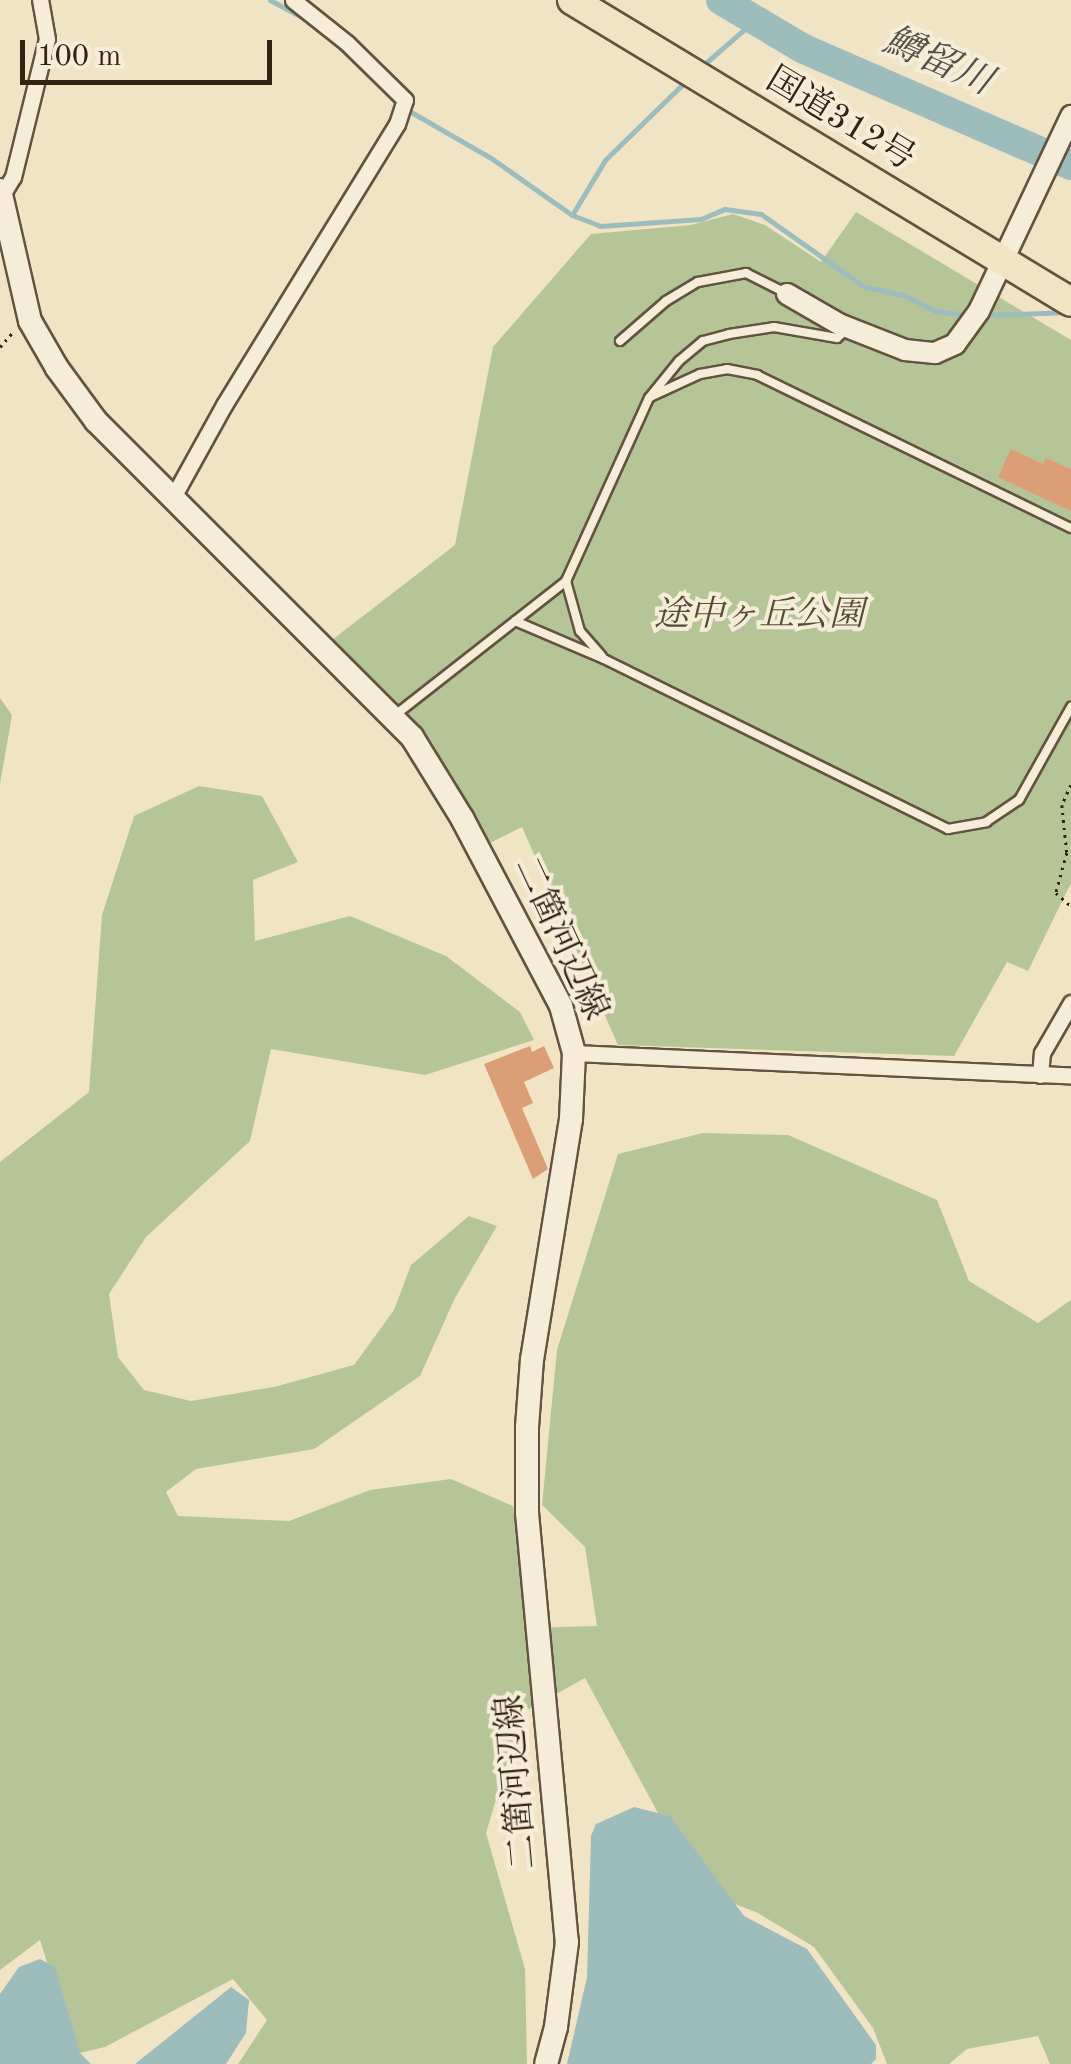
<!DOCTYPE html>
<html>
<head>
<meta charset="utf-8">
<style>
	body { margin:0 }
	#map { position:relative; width:1071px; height:2064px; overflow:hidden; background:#f1e4c5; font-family:"Old Standard TT","Noto Serif JP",serif }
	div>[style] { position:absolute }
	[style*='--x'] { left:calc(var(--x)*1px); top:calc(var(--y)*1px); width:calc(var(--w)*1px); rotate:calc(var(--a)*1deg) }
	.green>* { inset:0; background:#b6c598 }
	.water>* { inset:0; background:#9dbdbd }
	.stream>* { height:5px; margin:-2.5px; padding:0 2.5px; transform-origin:2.5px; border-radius:2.5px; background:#9dbdbd }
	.river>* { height:30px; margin:-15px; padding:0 15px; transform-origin:15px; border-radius:15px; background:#9dbdbd }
	.building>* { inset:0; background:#db9e76 }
	.path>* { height:2.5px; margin-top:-1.25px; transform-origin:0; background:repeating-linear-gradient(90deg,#342313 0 2.5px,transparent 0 7.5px) }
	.roads { filter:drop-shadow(2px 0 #635340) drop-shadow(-2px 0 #635340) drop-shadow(0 2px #635340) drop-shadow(0 -2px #635340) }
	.service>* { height:8px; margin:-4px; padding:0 4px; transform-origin:4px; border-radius:4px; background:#f6edd9 }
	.minor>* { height:15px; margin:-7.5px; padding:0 7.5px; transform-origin:7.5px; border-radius:7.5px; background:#f6edd9 }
	.tertiary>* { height:20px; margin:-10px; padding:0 10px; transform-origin:10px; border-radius:10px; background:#f6edd9 }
	.secondary>* { height:22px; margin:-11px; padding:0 11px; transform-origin:11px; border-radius:11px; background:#f6edd9 }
	.trunk>* { height:28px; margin:-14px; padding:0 14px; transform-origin:14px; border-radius:14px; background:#f1e4c5 }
	span { translate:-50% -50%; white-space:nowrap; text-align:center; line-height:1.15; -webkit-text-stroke:8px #f6edd9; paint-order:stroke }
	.street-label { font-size:35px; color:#342313 }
	.park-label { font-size:35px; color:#544c34; font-style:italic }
	.water-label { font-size:38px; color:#545146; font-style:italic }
	.scale { position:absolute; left:20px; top:40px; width:252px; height:45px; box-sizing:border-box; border:5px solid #342313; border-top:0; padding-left:12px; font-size:30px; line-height:35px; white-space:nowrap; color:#342313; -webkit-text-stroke:8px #f6edd9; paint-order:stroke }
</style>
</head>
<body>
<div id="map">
	<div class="green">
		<div style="clip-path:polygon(856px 212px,1071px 340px,1071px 883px,1028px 971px,1007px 962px,954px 1056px,618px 1045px,522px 827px,488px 844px,439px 757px,390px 695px,332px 640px,455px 545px,493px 347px,591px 234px,691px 225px,733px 214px,765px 225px,821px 262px)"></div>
		<div style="clip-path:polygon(0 698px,12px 715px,0 784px)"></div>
		<div style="clip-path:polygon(199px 786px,262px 796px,298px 862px,253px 880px,255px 941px,350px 916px,446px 956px,520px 1012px,534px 1040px,425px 1075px,271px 1049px,250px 1141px,146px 1237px,109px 1294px,118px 1357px,144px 1390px,191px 1401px,274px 1387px,354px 1365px,394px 1310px,411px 1265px,469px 1216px,497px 1226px,455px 1298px,420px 1376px,314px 1449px,196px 1469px,166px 1492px,178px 1516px,289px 1521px,370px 1490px,451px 1479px,513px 1506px,528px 1628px,597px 1626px,585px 1547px,542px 1505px,557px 1350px,618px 1154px,703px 1133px,788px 1135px,937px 1200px,969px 1281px,1038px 1323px,1071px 1300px,1071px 2064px,1050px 2064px,1038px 2036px,967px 2049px,949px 2064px,887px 2064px,873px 2028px,814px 1947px,758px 1913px,725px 1900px,665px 1826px,585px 1678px,522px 1713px,486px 1833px,525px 1969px,527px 2064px,238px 2064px,267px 2020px,233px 1979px,105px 2047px,76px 2054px,40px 1940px,0 1970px,0 1162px,89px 1092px,102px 915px,134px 816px)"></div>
	</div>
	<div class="water">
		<div style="clip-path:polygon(634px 1807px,670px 1816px,744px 1916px,807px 1949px,876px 2045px,876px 2059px,871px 2064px,567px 2064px,587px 1977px,591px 1836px,596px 1824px)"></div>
		<div style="clip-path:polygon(40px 1959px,55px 1967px,80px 2053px,91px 2064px,0 2064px,0 1994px,19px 1967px)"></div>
		<div style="clip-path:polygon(231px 1987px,249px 2000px,246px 2033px,226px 2064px,135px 2064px)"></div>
	</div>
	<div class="stream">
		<div style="--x:270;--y:0;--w:47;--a:28.2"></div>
		<div style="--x:331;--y:39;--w:59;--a:43.6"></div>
		<div style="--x:701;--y:67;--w:73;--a:-41.1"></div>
		<div style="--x:404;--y:108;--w:100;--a:29.9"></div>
		<div style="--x:491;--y:158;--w:99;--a:35.1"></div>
		<div style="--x:572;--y:215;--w:30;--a:21"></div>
		<div style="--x:600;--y:226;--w:101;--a:-4"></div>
		<div style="--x:701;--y:219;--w:26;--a:-23"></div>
		<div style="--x:725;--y:209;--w:36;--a:8"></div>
		<div style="--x:761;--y:214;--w:125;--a:35.2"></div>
		<div style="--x:863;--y:286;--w:44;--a:13.1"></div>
		<div style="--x:906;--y:296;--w:33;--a:27"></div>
		<div style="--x:935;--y:311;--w:33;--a:7"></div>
		<div style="--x:572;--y:215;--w:64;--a:-59"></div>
		<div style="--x:605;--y:160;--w:113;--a:-44.3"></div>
		<div style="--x:984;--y:315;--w:84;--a:-2"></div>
	</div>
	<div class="river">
		<div style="--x:721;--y:0;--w:96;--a:30.6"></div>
		<div style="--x:804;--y:49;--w:291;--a:23.5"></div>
	</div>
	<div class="building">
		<div style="clip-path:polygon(1011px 449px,1043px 464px,1046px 458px,1071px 469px,1071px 511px,998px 477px)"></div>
		<div style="clip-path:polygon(530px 1046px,532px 1052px,544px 1046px,554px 1068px,524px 1082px,533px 1103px,522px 1108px,548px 1169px,533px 1179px,484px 1064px)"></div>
	</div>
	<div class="path">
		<div style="--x:0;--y:347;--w:18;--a:-49"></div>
		<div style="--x:1071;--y:785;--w:22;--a:114"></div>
		<div style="--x:1062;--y:805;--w:48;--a:84.1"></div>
		<div style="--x:1067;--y:853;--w:41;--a:105.4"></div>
		<div style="--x:1056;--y:893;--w:20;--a:41"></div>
	</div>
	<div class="roads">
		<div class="service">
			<div style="--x:620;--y:341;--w:61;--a:-41"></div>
			<div style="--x:666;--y:301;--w:37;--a:-31"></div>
			<div style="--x:698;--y:282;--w:49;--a:-10.6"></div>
			<div style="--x:746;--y:273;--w:42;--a:26.6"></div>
			<div style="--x:652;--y:396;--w:53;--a:-24.6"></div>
			<div style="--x:700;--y:374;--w:27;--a:-10"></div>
			<div style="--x:727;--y:369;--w:31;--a:11"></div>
			<div style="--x:757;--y:375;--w:349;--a:26"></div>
			<div style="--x:566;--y:581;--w:52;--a:74.4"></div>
			<div style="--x:580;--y:631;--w:33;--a:49"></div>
			<div style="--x:515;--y:621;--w:97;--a:23.1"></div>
			<div style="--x:604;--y:659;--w:384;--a:26.3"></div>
			<div style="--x:948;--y:829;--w:39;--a:-10"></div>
			<div style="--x:986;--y:822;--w:40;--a:-34"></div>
			<div style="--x:1019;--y:800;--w:107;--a:-60.8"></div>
			<div style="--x:394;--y:716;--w:219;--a:-38.1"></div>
			<div style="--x:566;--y:581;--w:201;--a:-65.6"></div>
			<div style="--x:649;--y:398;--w:48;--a:-51"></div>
			<div style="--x:679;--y:361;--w:31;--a:-40"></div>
			<div style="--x:703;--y:341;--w:27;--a:-15"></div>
			<div style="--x:729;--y:334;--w:46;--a:-8.8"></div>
			<div style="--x:774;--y:327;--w:64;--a:9.9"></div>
			<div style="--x:837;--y:338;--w:11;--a:-41"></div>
		</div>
		<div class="minor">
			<div style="--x:2;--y:195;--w:21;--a:-59"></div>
			<div style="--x:13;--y:177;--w:142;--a:-76.2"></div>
			<div style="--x:47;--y:39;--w:40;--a:-100"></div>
			<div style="--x:173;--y:497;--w:105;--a:-61"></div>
			<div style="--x:224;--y:405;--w:330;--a:-58.4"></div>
			<div style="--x:397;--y:124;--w:25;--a:-72"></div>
			<div style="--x:405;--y:100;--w:81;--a:-135.5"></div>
			<div style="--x:347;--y:43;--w:69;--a:-141.5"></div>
			<div style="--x:574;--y:1053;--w:498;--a:2.6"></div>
			<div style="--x:1040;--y:1075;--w:22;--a:-85"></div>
			<div style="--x:1042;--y:1053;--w:58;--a:-59.9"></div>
		</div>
		<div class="tertiary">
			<div style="--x:787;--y:294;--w:60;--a:30"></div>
			<div style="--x:839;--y:324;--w:71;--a:21.5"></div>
			<div style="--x:905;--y:350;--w:30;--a:6"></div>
			<div style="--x:935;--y:353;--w:22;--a:-24"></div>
			<div style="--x:955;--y:344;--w:41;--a:-54"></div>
			<div style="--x:979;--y:311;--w:216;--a:-64.7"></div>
		</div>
		<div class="secondary">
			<div style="--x:0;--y:190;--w:134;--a:77.1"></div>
			<div style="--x:30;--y:321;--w:54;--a:60.1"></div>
			<div style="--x:57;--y:368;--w:66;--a:53.7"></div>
			<div style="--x:96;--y:421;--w:447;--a:45"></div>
			<div style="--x:412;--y:737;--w:95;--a:58.3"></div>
			<div style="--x:462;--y:818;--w:212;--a:62.2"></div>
			<div style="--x:561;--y:1006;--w:49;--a:74.5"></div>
			<div style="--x:574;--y:1053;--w:66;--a:92.6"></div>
			<div style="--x:571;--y:1119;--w:243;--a:99.2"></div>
			<div style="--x:532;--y:1359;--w:68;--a:94.2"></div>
			<div style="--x:527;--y:1427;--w:86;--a:90"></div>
			<div style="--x:527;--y:1513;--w:431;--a:84.7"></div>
			<div style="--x:567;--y:1942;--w:86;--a:97.4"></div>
			<div style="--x:556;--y:2027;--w:38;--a:105"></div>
		</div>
		<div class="trunk">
			<div style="--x:572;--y:0;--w:583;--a:31.18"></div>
		</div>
	</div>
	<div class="street-label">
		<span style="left:840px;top:120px;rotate:31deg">国道312号</span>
		<span style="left:560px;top:939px;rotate:65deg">二箇河辺線</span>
		<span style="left:518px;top:1782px;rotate:-95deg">二箇河辺線</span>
	</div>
	<div class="park-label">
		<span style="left:759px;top:616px">途中ヶ丘公園</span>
	</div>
	<div class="water-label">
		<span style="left:937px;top:63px;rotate:24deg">鱒留川</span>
	</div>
	<div class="scale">100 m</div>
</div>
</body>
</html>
